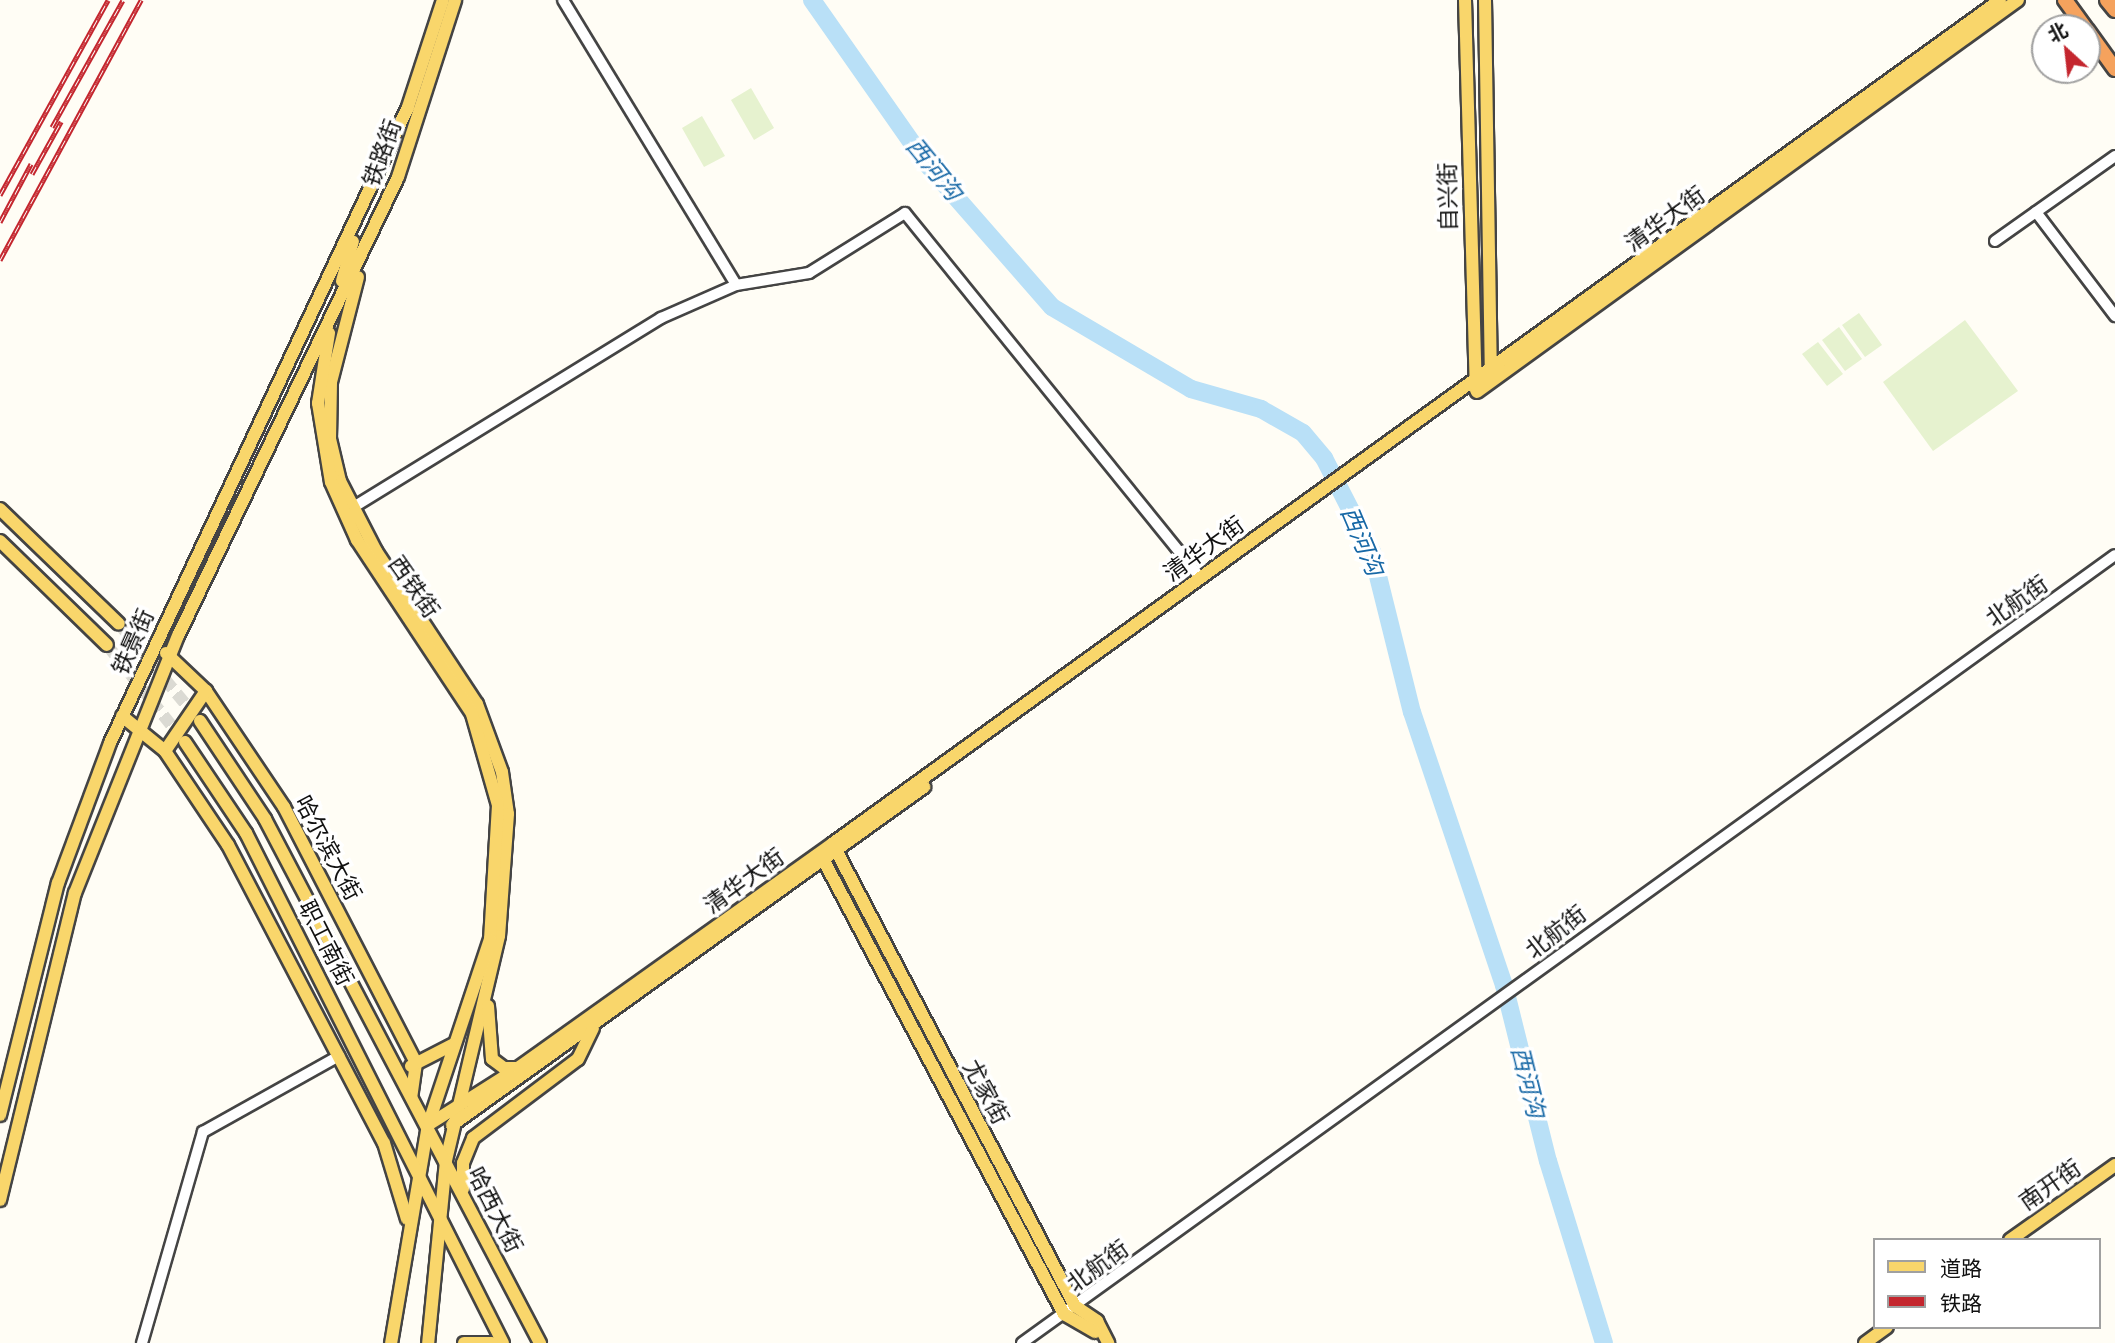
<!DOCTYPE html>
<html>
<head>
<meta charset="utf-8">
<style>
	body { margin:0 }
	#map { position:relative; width:2115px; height:1343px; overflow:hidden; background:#fffdf5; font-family:Merriweather,"Noto Sans SC",serif }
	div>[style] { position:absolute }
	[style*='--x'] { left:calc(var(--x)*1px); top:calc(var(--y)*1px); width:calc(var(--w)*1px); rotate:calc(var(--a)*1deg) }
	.pitch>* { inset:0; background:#e6f2cf }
	.river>* { height:18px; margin:-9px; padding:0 9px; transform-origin:9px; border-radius:9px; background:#b9e0f7 }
	.major-tunnel>* { height:12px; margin-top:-6px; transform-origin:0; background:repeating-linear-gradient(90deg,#dbdad3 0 12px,transparent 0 18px) }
	.roads { filter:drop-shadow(2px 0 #444) drop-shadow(-2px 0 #444) drop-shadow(0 2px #444) drop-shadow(0 -2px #444) }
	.minor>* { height:10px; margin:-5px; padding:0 5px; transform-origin:5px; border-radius:5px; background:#fff }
	.major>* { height:12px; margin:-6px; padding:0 6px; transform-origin:6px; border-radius:6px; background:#f9d66b }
	.highway>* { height:14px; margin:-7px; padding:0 7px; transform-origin:7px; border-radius:7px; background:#f5a25d }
	.rail>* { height:5px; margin-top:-2.5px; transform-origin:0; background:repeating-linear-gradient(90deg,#fff 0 8px,#c4262e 0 16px); box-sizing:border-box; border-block:2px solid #c4262e }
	span { translate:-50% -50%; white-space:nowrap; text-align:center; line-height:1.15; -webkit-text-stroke:7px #fff; paint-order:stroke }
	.street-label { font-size:23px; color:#111 }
	.water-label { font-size:24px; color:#1768a6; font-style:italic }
	.legend { position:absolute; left:1873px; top:1238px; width:228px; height:91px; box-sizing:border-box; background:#fff; border:2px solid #a0a0a0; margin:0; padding:9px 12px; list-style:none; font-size:21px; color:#111 }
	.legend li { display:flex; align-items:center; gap:14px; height:35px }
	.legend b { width:35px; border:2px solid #a0a0a0 }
	.north { position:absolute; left:2031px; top:14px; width:70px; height:70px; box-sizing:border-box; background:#fff; border:2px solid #a0a0a0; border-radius:50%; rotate:333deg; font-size:19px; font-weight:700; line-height:28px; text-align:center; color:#111 }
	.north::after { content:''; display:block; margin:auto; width:24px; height:32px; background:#c4262e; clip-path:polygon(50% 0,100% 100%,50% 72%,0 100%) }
</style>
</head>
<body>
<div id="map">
	<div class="pitch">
		<div style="clip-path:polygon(751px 88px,774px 128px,754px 140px,731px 100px)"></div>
		<div style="clip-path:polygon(702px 116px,725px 156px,704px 167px,682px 128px)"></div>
		<div style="clip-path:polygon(1859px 313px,1882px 345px,1865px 357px,1842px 325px)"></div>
		<div style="clip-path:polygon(1965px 320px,2018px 391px,1933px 451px,1883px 382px)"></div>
		<div style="clip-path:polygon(1839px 327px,1862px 359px,1845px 371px,1822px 340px)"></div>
		<div style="clip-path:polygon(1818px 342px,1843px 374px,1827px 386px,1802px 354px)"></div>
	</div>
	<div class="river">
		<div style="--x:812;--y:0;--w:199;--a:55"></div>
		<div style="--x:926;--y:163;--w:191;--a:48.8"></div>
		<div style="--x:1052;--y:307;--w:161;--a:30.5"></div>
		<div style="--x:1191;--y:389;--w:73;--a:15.9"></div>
		<div style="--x:1261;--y:409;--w:48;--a:29.7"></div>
		<div style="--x:1303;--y:433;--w:33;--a:50"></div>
		<div style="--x:1324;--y:458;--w:106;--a:62.9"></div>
		<div style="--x:1372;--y:552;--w:165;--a:76"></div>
		<div style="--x:1412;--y:712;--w:288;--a:71.4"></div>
		<div style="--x:1504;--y:985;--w:181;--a:76"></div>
		<div style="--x:1548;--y:1161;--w:190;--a:72.9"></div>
	</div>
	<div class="major-tunnel">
		<div style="--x:119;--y:624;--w:122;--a:50.3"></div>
		<div style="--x:107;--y:645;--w:122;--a:51.3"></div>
	</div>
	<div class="roads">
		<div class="minor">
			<div style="--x:563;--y:0;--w:333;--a:58.7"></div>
			<div style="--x:736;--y:285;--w:74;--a:-9.3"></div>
			<div style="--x:809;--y:273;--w:113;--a:-32"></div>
			<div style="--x:905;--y:213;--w:469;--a:51"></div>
			<div style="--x:2036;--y:212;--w:131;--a:52.8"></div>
			<div style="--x:1995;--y:241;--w:147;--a:-35.3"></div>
			<div style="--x:352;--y:508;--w:363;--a:-31.6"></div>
			<div style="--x:661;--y:318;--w:82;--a:-23.7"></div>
			<div style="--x:142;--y:1343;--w:220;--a:-73.9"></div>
			<div style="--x:203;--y:1132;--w:156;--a:-29.2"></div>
			<div style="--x:1022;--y:1343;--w:1347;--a:-35.79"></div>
		</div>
		<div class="major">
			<div style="--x:1465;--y:0;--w:390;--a:88.4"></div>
			<div style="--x:1485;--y:0;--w:378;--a:89.1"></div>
			<div style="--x:358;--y:277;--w:108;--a:104.4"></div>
			<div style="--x:331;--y:382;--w:57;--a:91"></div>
			<div style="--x:330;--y:439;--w:43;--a:76.6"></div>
			<div style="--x:340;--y:481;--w:79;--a:62.8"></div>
			<div style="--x:376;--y:551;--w:183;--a:56.6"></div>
			<div style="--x:477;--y:704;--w:72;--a:69.8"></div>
			<div style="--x:502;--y:772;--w:42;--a:81.9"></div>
			<div style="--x:508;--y:814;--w:122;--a:94.2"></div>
			<div style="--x:499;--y:936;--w:231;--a:103.3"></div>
			<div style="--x:446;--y:1161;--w:183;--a:95.6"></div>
			<div style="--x:342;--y:281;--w:41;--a:-74.6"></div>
			<div style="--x:329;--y:333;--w:71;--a:98.9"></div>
			<div style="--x:318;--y:403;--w:80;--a:80.7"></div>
			<div style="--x:331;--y:482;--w:64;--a:65.9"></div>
			<div style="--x:357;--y:540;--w:209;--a:56.5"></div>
			<div style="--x:472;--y:714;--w:95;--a:74.1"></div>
			<div style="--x:498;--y:805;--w:134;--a:93.4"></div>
			<div style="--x:490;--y:939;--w:196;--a:108.4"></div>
			<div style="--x:428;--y:1125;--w:221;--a:99.6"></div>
			<div style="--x:1477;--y:392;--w:668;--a:-35.93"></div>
			<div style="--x:0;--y:509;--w:165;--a:44"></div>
			<div style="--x:0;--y:541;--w:149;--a:44.2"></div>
			<div style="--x:166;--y:653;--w:55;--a:43.5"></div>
			<div style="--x:206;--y:691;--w:140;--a:56.1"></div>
			<div style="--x:284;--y:807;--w:288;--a:62.7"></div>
			<div style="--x:416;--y:1063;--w:34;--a:98"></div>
			<div style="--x:122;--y:716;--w:55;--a:39.1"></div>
			<div style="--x:165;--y:751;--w:113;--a:56.2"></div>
			<div style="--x:228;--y:845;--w:336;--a:62.4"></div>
			<div style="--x:384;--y:1143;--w:79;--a:73.2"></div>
			<div style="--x:200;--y:721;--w:118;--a:56.4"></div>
			<div style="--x:265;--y:819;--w:592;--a:62.31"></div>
			<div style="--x:185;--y:742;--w:110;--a:56.2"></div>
			<div style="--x:246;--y:833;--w:571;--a:63.26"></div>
			<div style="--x:165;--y:751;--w:73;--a:-55.7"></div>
			<div style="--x:837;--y:852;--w:513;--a:62.34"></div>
			<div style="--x:1075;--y:1306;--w:27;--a:34"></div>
			<div style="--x:1097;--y:1321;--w:25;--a:63"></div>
			<div style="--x:824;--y:861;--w:513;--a:62.09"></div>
			<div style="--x:1064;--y:1314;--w:36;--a:30"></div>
			<div style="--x:488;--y:1006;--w:53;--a:85.7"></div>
			<div style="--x:492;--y:1059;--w:15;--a:37"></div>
			<div style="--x:504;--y:1068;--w:14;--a:0"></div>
			<div style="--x:411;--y:1066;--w:48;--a:-27.1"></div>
			<div style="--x:0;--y:1115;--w:239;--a:-76"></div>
			<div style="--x:58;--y:883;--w:149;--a:-69.6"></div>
			<div style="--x:110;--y:743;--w:702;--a:-64.89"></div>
			<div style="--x:408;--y:107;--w:113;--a:-71.9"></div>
			<div style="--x:428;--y:1125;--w:107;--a:-32.3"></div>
			<div style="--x:518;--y:1068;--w:386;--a:-35.5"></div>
			<div style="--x:832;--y:844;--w:1441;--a:-35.85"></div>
			<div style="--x:452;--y:1125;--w:581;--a:-35.61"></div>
			<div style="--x:463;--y:1189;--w:26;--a:-90"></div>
			<div style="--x:463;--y:1163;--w:27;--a:-68"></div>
			<div style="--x:473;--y:1138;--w:131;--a:-37"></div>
			<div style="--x:578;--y:1059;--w:34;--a:-64"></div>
			<div style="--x:0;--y:1200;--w:316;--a:-76.3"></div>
			<div style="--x:75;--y:893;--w:277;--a:-68.2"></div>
			<div style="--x:178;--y:636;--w:509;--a:-64.39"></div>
			<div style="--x:398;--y:177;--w:186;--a:-72.1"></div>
			<div style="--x:2010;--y:1240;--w:129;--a:-35.5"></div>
			<div style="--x:464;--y:1343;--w:28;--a:0"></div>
			<div style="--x:1865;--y:1343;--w:27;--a:-36"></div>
		</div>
		<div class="highway">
			<div style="--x:2065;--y:0;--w:34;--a:54"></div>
			<div style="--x:2107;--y:0;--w:13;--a:51"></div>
			<div style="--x:2087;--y:30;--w:48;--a:54.3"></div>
		</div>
	</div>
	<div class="rail">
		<div style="--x:52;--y:127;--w:145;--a:-60.8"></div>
		<div style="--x:32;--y:174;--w:60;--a:-60.9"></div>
		<div style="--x:0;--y:195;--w:223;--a:-61"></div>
		<div style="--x:0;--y:222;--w:66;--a:-61.9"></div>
		<div style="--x:0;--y:260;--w:296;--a:-61.5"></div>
	</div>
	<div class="street-label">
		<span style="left:382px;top:153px;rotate:-70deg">铁路街</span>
		<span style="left:1448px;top:197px;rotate:-91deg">自兴街</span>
		<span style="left:1665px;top:219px;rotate:-36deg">清华大街</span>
		<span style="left:1204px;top:549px;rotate:-36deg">清华大街</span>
		<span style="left:414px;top:587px;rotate:55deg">西铁街</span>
		<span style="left:2017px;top:601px;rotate:-35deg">北航街</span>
		<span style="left:133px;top:642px;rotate:-66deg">铁景街</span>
		<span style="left:328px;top:848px;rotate:62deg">哈尔滨大街</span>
		<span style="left:744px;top:881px;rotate:-36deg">清华大街</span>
		<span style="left:1556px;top:932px;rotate:-38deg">北航街</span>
		<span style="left:326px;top:943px;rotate:63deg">职工南街</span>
		<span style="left:986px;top:1092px;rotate:62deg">尤家街</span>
		<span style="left:2050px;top:1185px;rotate:-35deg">南开街</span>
		<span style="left:495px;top:1210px;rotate:63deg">哈西大街</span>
		<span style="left:1098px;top:1266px;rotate:-36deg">北航街</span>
	</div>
	<div class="water-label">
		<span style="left:934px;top:169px;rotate:51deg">西河沟</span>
		<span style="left:1362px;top:541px;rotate:67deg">西河沟</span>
		<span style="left:1528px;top:1082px;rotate:76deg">西河沟</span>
	</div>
	<ul class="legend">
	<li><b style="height:9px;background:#f9d66b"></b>道路</li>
	<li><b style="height:9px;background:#c4262e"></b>铁路</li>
	</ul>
	<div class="north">北</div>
</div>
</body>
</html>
